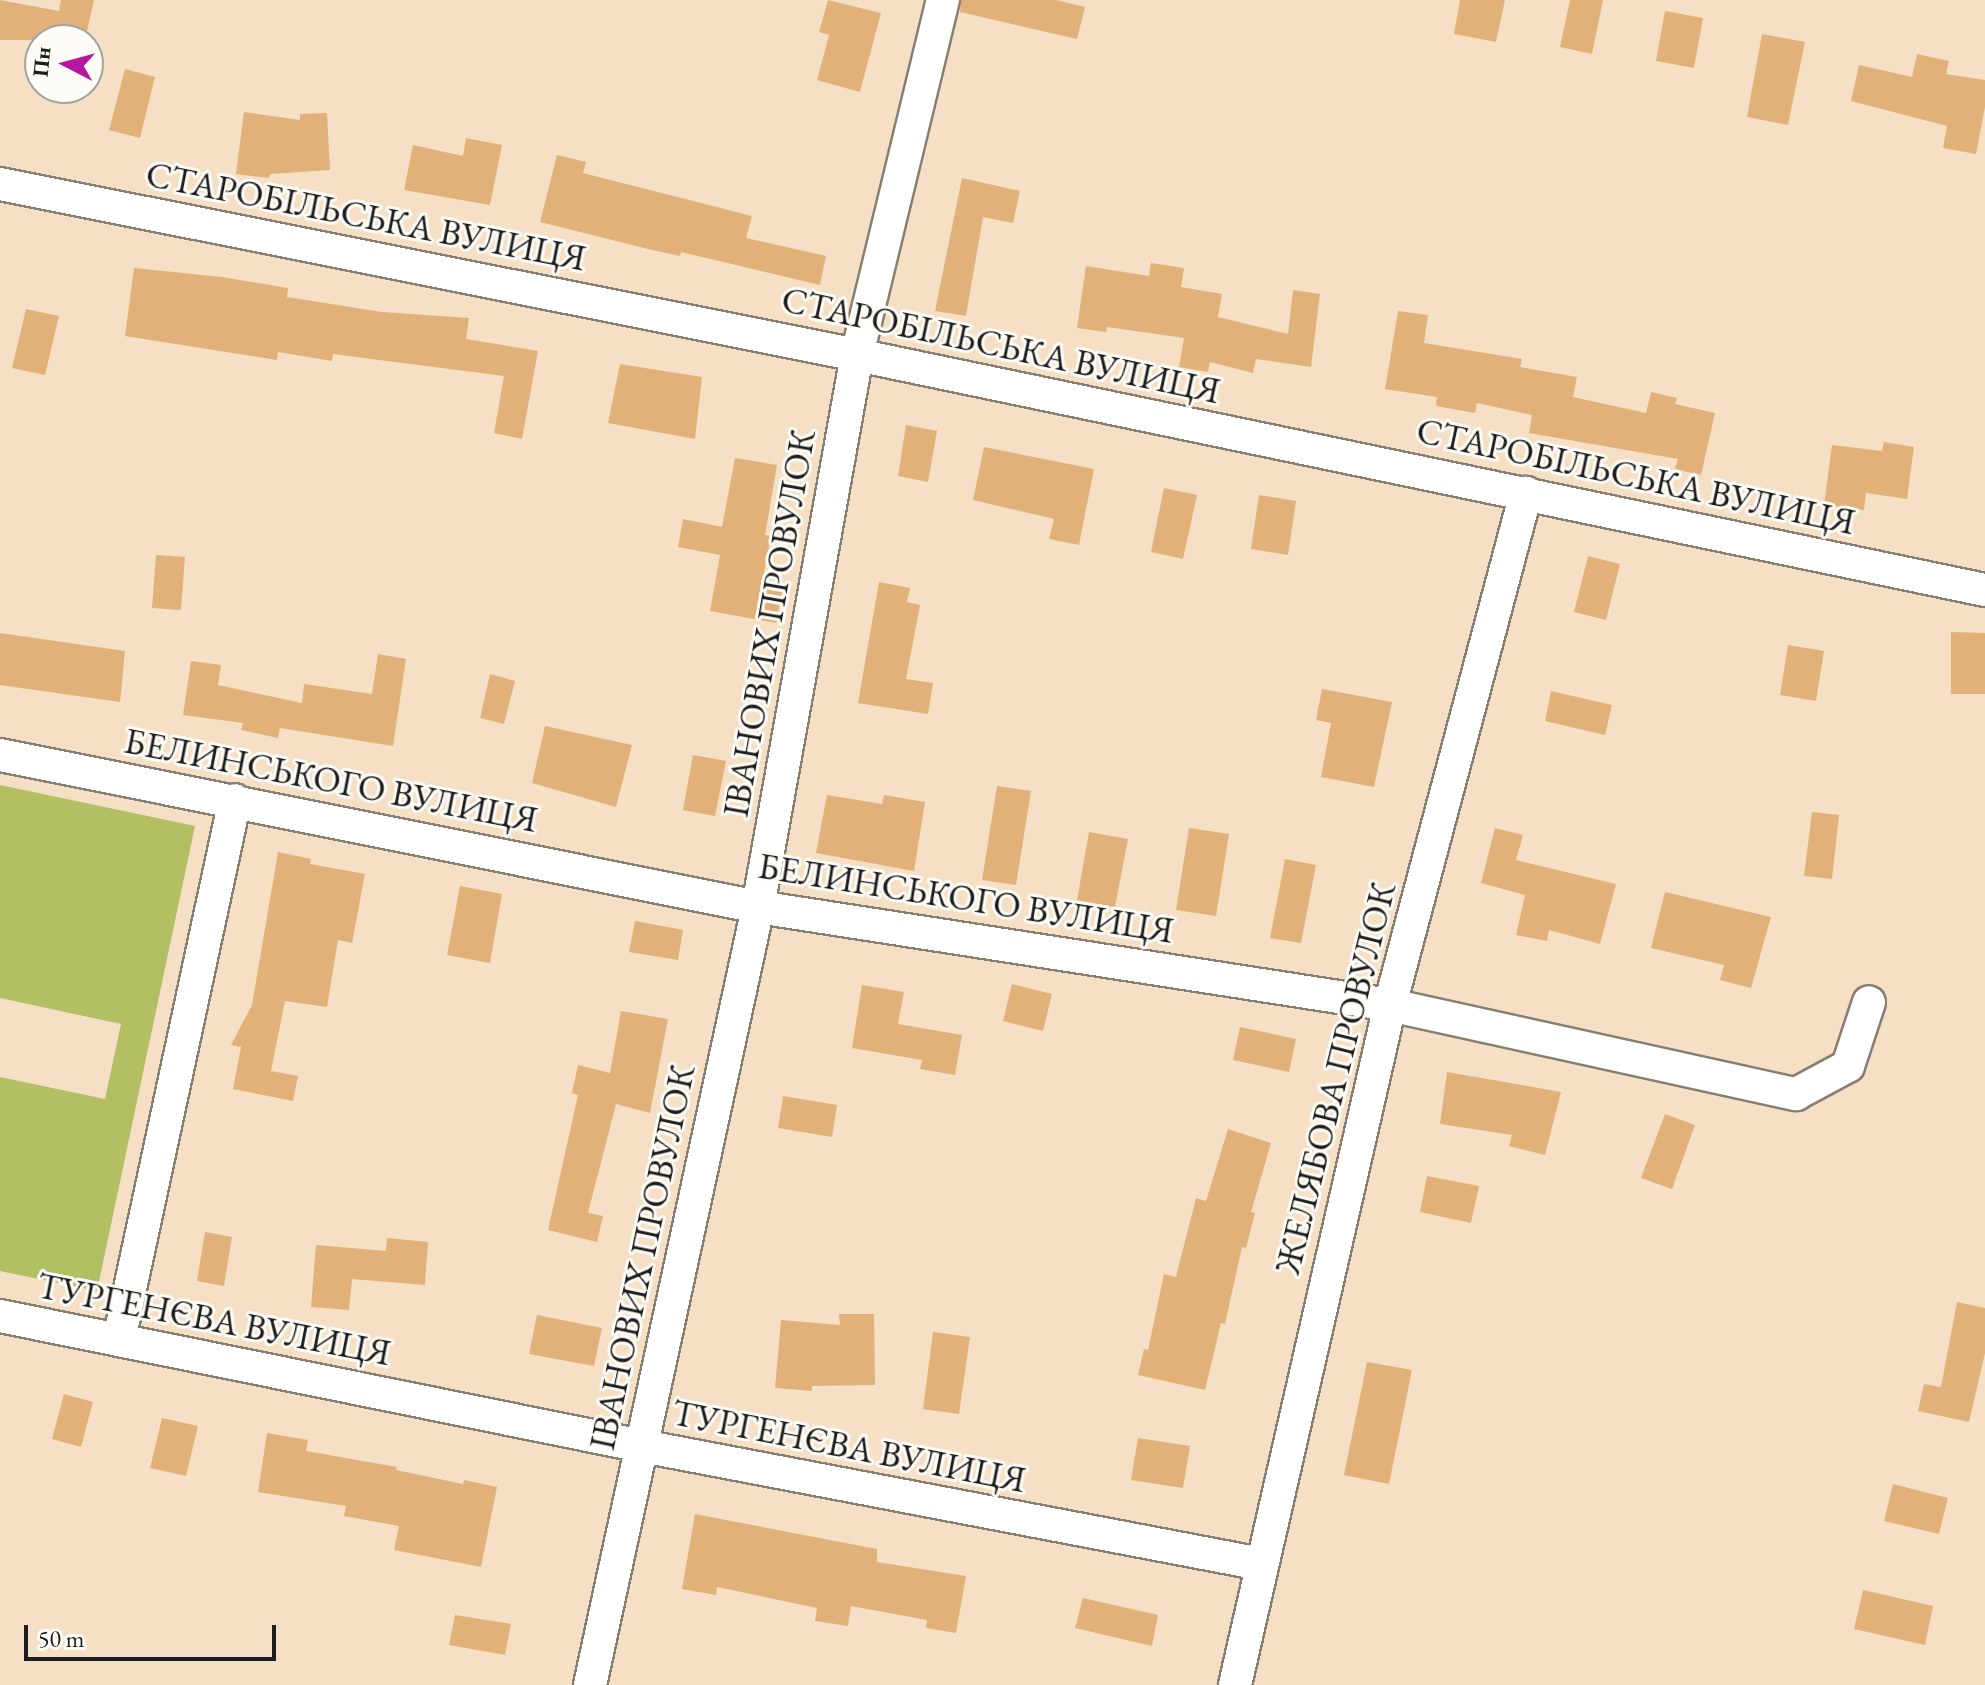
<!DOCTYPE html>
<html>
<head>
<meta charset="utf-8">
<style>
	body { margin:0 }
	#map { position:relative; width:1985px; height:1685px; overflow:hidden; background:#f5e0c6; font-family:"EB Garamond",serif }
	div>[style] { position:absolute }
	[style*='--x'] { left:calc(var(--x)*1px); top:calc(var(--y)*1px); width:calc(var(--w)*1px); rotate:calc(var(--a)*1deg) }
	.green>* { inset:0; background:#b2bf62 }
	.building>* { inset:0; background:#e1b179 }
	.roads { filter:drop-shadow(2px 0 #887e71) drop-shadow(-2px 0 #887e71) drop-shadow(0 2px #887e71) drop-shadow(0 -2px #887e71) }
	.street>* { height:32px; margin:-16px; padding:0 16px; transform-origin:16px; border-radius:16px; background:#fff }
	span { translate:-50% -50%; white-space:nowrap; text-align:center; line-height:1.15; -webkit-text-stroke:6px #fdfcf7; paint-order:stroke }
	.street-label { font-size:36px; color:#1c1c1c }
	.north { position:absolute; left:24px; top:24px; width:80px; height:80px; box-sizing:border-box; background:#fdfcf7; border:2px solid #a3a29f; border-radius:50%; rotate:276deg; font-size:22px; font-weight:700; line-height:32px; text-align:center; color:#1c1c1c }
	.north::after { content:''; display:block; margin:auto; width:28px; height:36px; background:#b5179e; clip-path:polygon(50% 0,100% 100%,50% 72%,0 100%) }
	.scale { position:absolute; left:24px; top:1625px; width:252px; height:36px; box-sizing:border-box; border:4px solid #1c1c1c; border-top:0; padding-left:10px; font-size:24px; line-height:28px; white-space:nowrap; color:#1c1c1c; -webkit-text-stroke:6px #fdfcf7; paint-order:stroke }
</style>
</head>
<body>
<div id="map">
	<div class="green">
		<div style="clip-path:polygon(0 785px,195px 826px,97px 1291px,0 1271px,0 1077px,105px 1099px,121px 1024px,0 998px)"></div>
	</div>
	<div class="building">
		<div style="clip-path:polygon(0 0,59px 11px,61px 0,94px 0,85px 40px,0 40px)"></div>
		<div style="clip-path:polygon(828px 0,881px 13px,860px 92px,817px 80px,829px 35px,819px 32px)"></div>
		<div style="clip-path:polygon(961px 0,1056px 0,1085px 7px,1077px 39px,960px 12px)"></div>
		<div style="clip-path:polygon(1460px 0,1505px 0,1496px 42px,1454px 34px)"></div>
		<div style="clip-path:polygon(1570px 0,1603px 0,1592px 54px,1560px 47px)"></div>
		<div style="clip-path:polygon(1665px 11px,1703px 18px,1694px 68px,1656px 61px)"></div>
		<div style="clip-path:polygon(1762px 34px,1805px 42px,1788px 125px,1747px 117px)"></div>
		<div style="clip-path:polygon(1917px 54px,1949px 61px,1946px 74px,1985px 80px,1985px 107px,1976px 154px,1943px 148px,1947px 126px,1851px 101px,1859px 65px,1912px 77px)"></div>
		<div style="clip-path:polygon(125px 69px,155px 77px,140px 138px,109px 130px)"></div>
		<div style="clip-path:polygon(244px 112px,300px 120px,300px 114px,327px 113px,330px 170px,270px 174px,269px 178px,236px 174px)"></div>
		<div style="clip-path:polygon(466px 138px,502px 145px,490px 205px,404px 190px,413px 145px,463px 156px)"></div>
		<div style="clip-path:polygon(557px 155px,586px 162px,583px 173px,752px 216px,746px 238px,826px 256px,820px 285px,681px 252px,680px 256px,648px 249px,540px 222px)"></div>
		<div style="clip-path:polygon(962px 178px,1020px 191px,1013px 223px,983px 217px,966px 316px,935px 311px)"></div>
		<div style="clip-path:polygon(1151px 263px,1184px 268px,1181px 287px,1222px 294px,1218px 317px,1288px 334px,1293px 290px,1320px 294px,1311px 367px,1256px 359px,1253px 373px,1210px 362px,1208px 372px,1179px 367px,1184px 338px,1107px 327px,1106px 332px,1077px 328px,1086px 266px,1149px 276px)"></div>
		<div style="clip-path:polygon(134px 268px,222px 277px,288px 288px,287px 297px,382px 312px,469px 318px,466px 339px,538px 351px,522px 439px,494px 433px,504px 376px,333px 354px,332px 361px,278px 352px,277px 360px,125px 336px)"></div>
		<div style="clip-path:polygon(26px 309px,59px 316px,45px 375px,12px 368px)"></div>
		<div style="clip-path:polygon(1398px 311px,1428px 315px,1424px 343px,1522px 359px,1520px 367px,1577px 377px,1573px 397px,1646px 413px,1651px 392px,1677px 398px,1675px 404px,1715px 413px,1701px 475px,1675px 469px,1678px 459px,1529px 433px,1532px 415px,1477px 403px,1475px 413px,1436px 406px,1437px 397px,1385px 389px)"></div>
		<div style="clip-path:polygon(620px 364px,702px 377px,695px 439px,608px 423px)"></div>
		<div style="clip-path:polygon(906px 425px,937px 431px,928px 482px,898px 476px)"></div>
		<div style="clip-path:polygon(1884px 442px,1914px 447px,1907px 499px,1866px 493px,1864px 510px,1824px 505px,1832px 445px,1882px 451px)"></div>
		<div style="clip-path:polygon(984px 447px,1094px 469px,1079px 545px,1049px 539px,1054px 519px,973px 500px)"></div>
		<div style="clip-path:polygon(735px 458px,777px 465px,765px 535px,771px 536px,761px 588px,782px 592px,776px 623px,710px 611px,720px 555px,678px 547px,683px 519px,722px 527px)"></div>
		<div style="clip-path:polygon(1164px 488px,1197px 495px,1183px 559px,1151px 552px)"></div>
		<div style="clip-path:polygon(1259px 495px,1296px 501px,1288px 555px,1251px 549px)"></div>
		<div style="clip-path:polygon(156px 555px,185px 557px,181px 610px,152px 608px)"></div>
		<div style="clip-path:polygon(1588px 556px,1620px 564px,1606px 620px,1574px 612px)"></div>
		<div style="clip-path:polygon(879px 582px,910px 588px,907px 602px,920px 605px,906px 679px,933px 683px,928px 714px,858px 703px)"></div>
		<div style="clip-path:polygon(1951px 632px,1985px 633px,1985px 694px,1951px 694px)"></div>
		<div style="clip-path:polygon(0 633px,125px 651px,120px 702px,0 685px)"></div>
		<div style="clip-path:polygon(1788px 645px,1824px 651px,1816px 701px,1780px 695px)"></div>
		<div style="clip-path:polygon(378px 654px,406px 659px,393px 746px,280px 728px,278px 738px,241px 730px,243px 723px,183px 715px,191px 661px,221px 665px,218px 685px,302px 703px,304px 684px,372px 694px)"></div>
		<div style="clip-path:polygon(490px 674px,515px 681px,504px 724px,480px 718px)"></div>
		<div style="clip-path:polygon(1322px 689px,1392px 702px,1374px 787px,1321px 777px,1331px 723px,1316px 720px)"></div>
		<div style="clip-path:polygon(1551px 691px,1612px 705px,1605px 735px,1545px 721px)"></div>
		<div style="clip-path:polygon(545px 726px,632px 745px,616px 807px,532px 783px)"></div>
		<div style="clip-path:polygon(693px 755px,726px 761px,715px 816px,683px 810px)"></div>
		<div style="clip-path:polygon(997px 786px,1031px 791px,1016px 885px,982px 880px)"></div>
		<div style="clip-path:polygon(827px 795px,882px 804px,884px 795px,925px 802px,914px 871px,816px 853px)"></div>
		<div style="clip-path:polygon(1812px 812px,1839px 815px,1832px 879px,1804px 876px)"></div>
		<div style="clip-path:polygon(1189px 828px,1229px 834px,1216px 916px,1176px 910px)"></div>
		<div style="clip-path:polygon(1495px 828px,1523px 835px,1516px 860px,1616px 884px,1600px 944px,1549px 930px,1547px 941px,1516px 935px,1525px 895px,1481px 883px)"></div>
		<div style="clip-path:polygon(1089px 832px,1128px 839px,1115px 907px,1077px 900px)"></div>
		<div style="clip-path:polygon(278px 852px,311px 859px,310px 864px,365px 874px,352px 943px,338px 940px,327px 1007px,285px 1001px,271px 1071px,298px 1076px,293px 1101px,233px 1089px,241px 1047px,231px 1045px,252px 1005px)"></div>
		<div style="clip-path:polygon(1285px 859px,1316px 865px,1301px 943px,1270px 938px)"></div>
		<div style="clip-path:polygon(460px 886px,502px 894px,490px 963px,447px 955px)"></div>
		<div style="clip-path:polygon(1665px 892px,1771px 917px,1751px 988px,1720px 980px,1724px 965px,1651px 948px)"></div>
		<div style="clip-path:polygon(635px 921px,683px 930px,678px 960px,629px 952px)"></div>
		<div style="clip-path:polygon(1012px 984px,1052px 994px,1043px 1031px,1003px 1021px)"></div>
		<div style="clip-path:polygon(862px 985px,904px 992px,898px 1024px,962px 1035px,955px 1075px,920px 1069px,922px 1060px,852px 1048px)"></div>
		<div style="clip-path:polygon(621px 1011px,668px 1019px,650px 1113px,616px 1104px,588px 1213px,603px 1216px,597px 1242px,548px 1230px,578px 1095px,572px 1093px,578px 1065px,610px 1073px)"></div>
		<div style="clip-path:polygon(1240px 1027px,1296px 1039px,1289px 1072px,1233px 1060px)"></div>
		<div style="clip-path:polygon(1447px 1072px,1561px 1092px,1545px 1155px,1509px 1146px,1512px 1135px,1440px 1124px)"></div>
		<div style="clip-path:polygon(783px 1096px,837px 1105px,832px 1137px,778px 1128px)"></div>
		<div style="clip-path:polygon(1665px 1114px,1695px 1125px,1672px 1189px,1641px 1178px)"></div>
		<div style="clip-path:polygon(1228px 1129px,1271px 1143px,1251px 1212px,1255px 1213px,1246px 1248px,1242px 1247px,1225px 1324px,1221px 1323px,1205px 1390px,1138px 1375px,1144px 1349px,1148px 1350px,1164px 1274px,1176px 1277px,1196px 1198px,1206px 1201px)"></div>
		<div style="clip-path:polygon(1427px 1176px,1479px 1186px,1471px 1223px,1420px 1212px)"></div>
		<div style="clip-path:polygon(205px 1232px,232px 1237px,224px 1286px,197px 1281px)"></div>
		<div style="clip-path:polygon(387px 1238px,428px 1242px,425px 1285px,352px 1279px,349px 1310px,311px 1307px,316px 1245px,386px 1251px)"></div>
		<div style="clip-path:polygon(1957px 1302px,1985px 1308px,1985px 1353px,1969px 1422px,1918px 1411px,1924px 1384px,1941px 1387px)"></div>
		<div style="clip-path:polygon(839px 1314px,874px 1314px,875px 1385px,812px 1386px,812px 1391px,775px 1388px,781px 1320px,840px 1325px)"></div>
		<div style="clip-path:polygon(537px 1315px,602px 1328px,594px 1366px,529px 1354px)"></div>
		<div style="clip-path:polygon(933px 1332px,970px 1337px,959px 1414px,923px 1409px)"></div>
		<div style="clip-path:polygon(1367px 1362px,1412px 1370px,1389px 1484px,1344px 1475px)"></div>
		<div style="clip-path:polygon(64px 1394px,93px 1402px,81px 1447px,52px 1439px)"></div>
		<div style="clip-path:polygon(162px 1418px,198px 1426px,186px 1476px,150px 1468px)"></div>
		<div style="clip-path:polygon(267px 1433px,308px 1440px,306px 1451px,397px 1467px,396px 1470px,463px 1484px,464px 1480px,497px 1487px,481px 1567px,394px 1550px,399px 1526px,344px 1516px,346px 1506px,258px 1492px)"></div>
		<div style="clip-path:polygon(1138px 1438px,1190px 1446px,1183px 1488px,1131px 1480px)"></div>
		<div style="clip-path:polygon(1893px 1484px,1948px 1498px,1939px 1534px,1884px 1521px)"></div>
		<div style="clip-path:polygon(695px 1514px,877px 1549px,877px 1562px,966px 1576px,956px 1633px,926px 1628px,927px 1620px,851px 1606px,848px 1626px,815px 1621px,817px 1608px,717px 1587px,716px 1595px,682px 1589px)"></div>
		<div style="clip-path:polygon(1863px 1590px,1933px 1606px,1925px 1645px,1854px 1629px)"></div>
		<div style="clip-path:polygon(1083px 1598px,1158px 1615px,1152px 1646px,1075px 1628px)"></div>
		<div style="clip-path:polygon(455px 1615px,511px 1624px,505px 1655px,449px 1645px)"></div>
	</div>
	<div class="roads">
		<div class="street">
			<div style="--x:0;--y:184;--w:874;--a:11.28"></div>
			<div style="--x:857;--y:355;--w:1152;--a:11.77"></div>
			<div style="--x:0;--y:755;--w:773;--a:11.34"></div>
			<div style="--x:758;--y:907;--w:640;--a:8.81"></div>
			<div style="--x:1390;--y:1005;--w:416;--a:12.4"></div>
			<div style="--x:1796;--y:1094;--w:59;--a:-28.3"></div>
			<div style="--x:1848;--y:1066;--w:67;--a:-71.8"></div>
			<div style="--x:0;--y:1316;--w:655;--a:11.45"></div>
			<div style="--x:642;--y:1446;--w:630;--a:10.79"></div>
			<div style="--x:119;--y:1340;--w:552;--a:-77.88"></div>
			<div style="--x:590;--y:1685;--w:796;--a:-77.81"></div>
			<div style="--x:758;--y:907;--w:561;--a:-79.83"></div>
			<div style="--x:857;--y:355;--w:365;--a:-76.4"></div>
			<div style="--x:1235;--y:1685;--w:697;--a:-77.16"></div>
			<div style="--x:1390;--y:1005;--w:530;--a:-75.12"></div>
		</div>
	</div>
	<div class="street-label">
		<span style="left:366px;top:216px;rotate:11deg">СТАРОБІЛЬСЬКА ВУЛИЦЯ</span>
		<span style="left:1001px;top:345px;rotate:12deg">СТАРОБІЛЬСЬКА ВУЛИЦЯ</span>
		<span style="left:1636px;top:476px;rotate:12deg">СТАРОБІЛЬСЬКА ВУЛИЦЯ</span>
		<span style="left:769px;top:623px;rotate:-80deg">ІВАНОВИХ ПРОВУЛОК</span>
		<span style="left:331px;top:780px;rotate:11deg">БЕЛИНСЬКОГО ВУЛИЦЯ</span>
		<span style="left:966px;top:898px;rotate:9deg">БЕЛИНСЬКОГО ВУЛИЦЯ</span>
		<span style="left:1335px;top:1078px;rotate:-76deg">ЖЕЛЯБОВА ПРОВУЛОК</span>
		<span style="left:642px;top:1257px;rotate:-78deg">ІВАНОВИХ ПРОВУЛОК</span>
		<span style="left:214px;top:1319px;rotate:11deg">ТУРГЕНЄВА ВУЛИЦЯ</span>
		<span style="left:849px;top:1446px;rotate:11deg">ТУРГЕНЄВА ВУЛИЦЯ</span>
	</div>
	<div class="north">Пн</div>
	<div class="scale">50 m</div>
</div>
</body>
</html>
